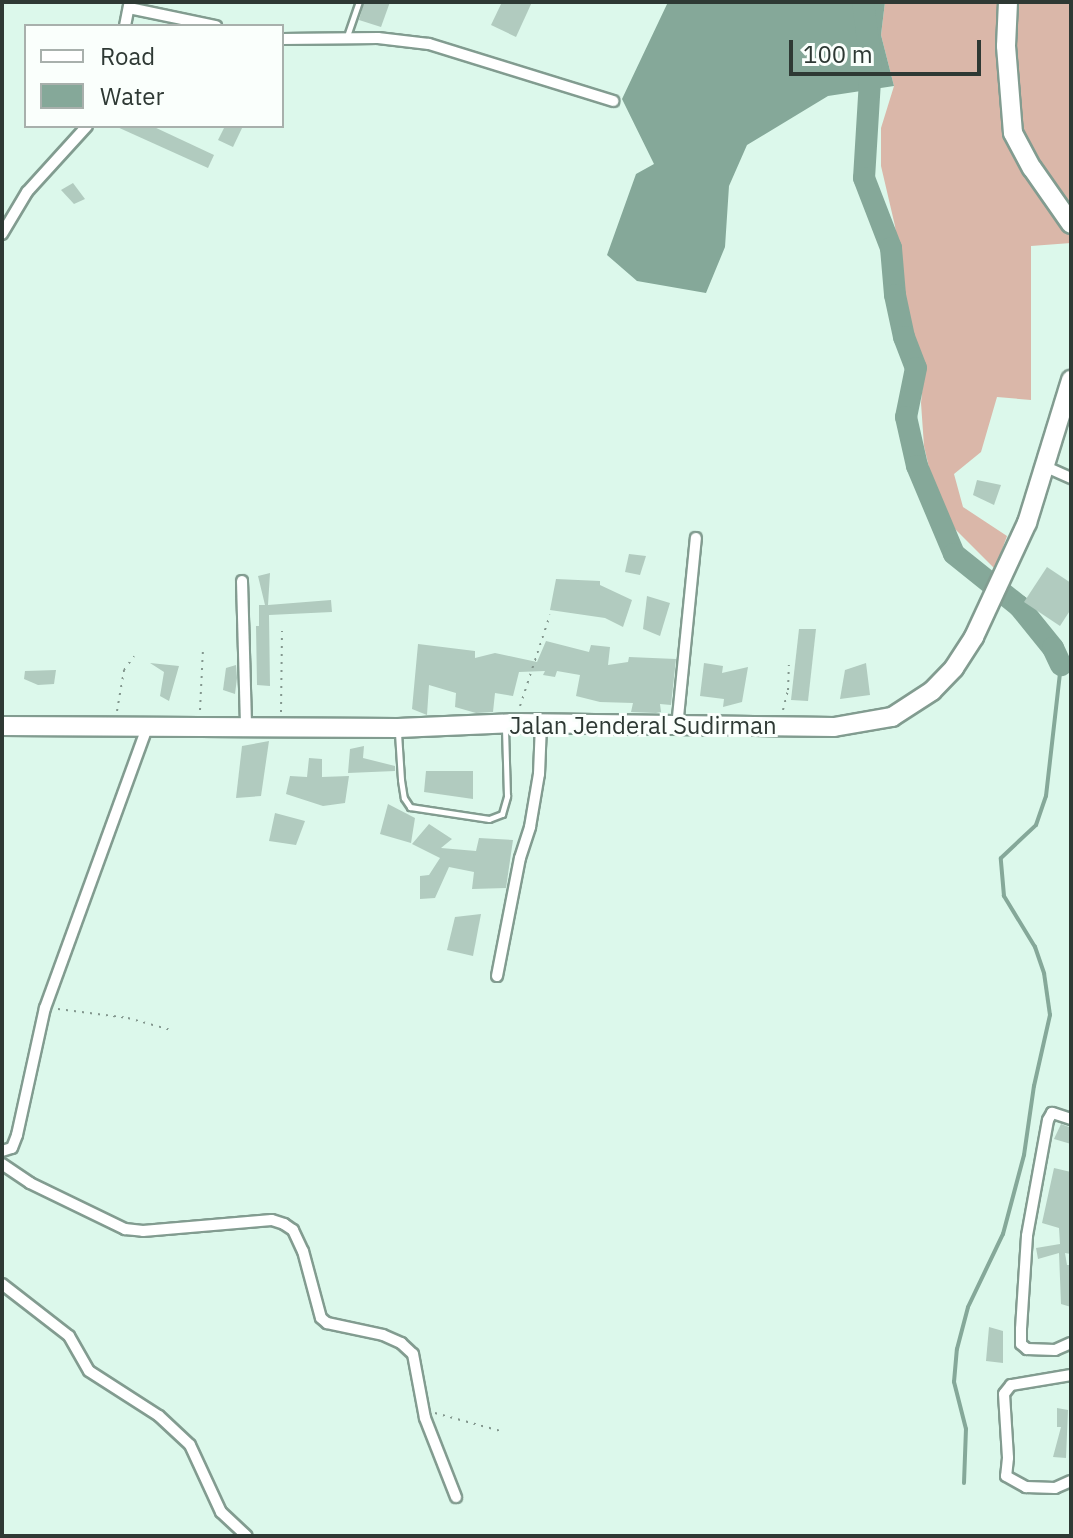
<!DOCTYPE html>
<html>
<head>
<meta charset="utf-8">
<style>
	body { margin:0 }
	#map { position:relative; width:1073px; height:1538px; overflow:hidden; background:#dcf8eb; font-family:"IBM Plex Sans",sans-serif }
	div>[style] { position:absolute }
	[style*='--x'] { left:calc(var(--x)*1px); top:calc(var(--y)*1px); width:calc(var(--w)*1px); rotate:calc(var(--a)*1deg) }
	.forest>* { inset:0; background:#dab7a9 }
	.water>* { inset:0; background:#85a899 }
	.stream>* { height:4px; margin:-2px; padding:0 2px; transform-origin:2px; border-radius:2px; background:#85a899 }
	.river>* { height:22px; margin:-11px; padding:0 11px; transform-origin:11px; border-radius:11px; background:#85a899 }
	.building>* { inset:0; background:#b1cbbf }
	.path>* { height:2px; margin-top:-1px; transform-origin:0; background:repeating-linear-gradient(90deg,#83978e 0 2px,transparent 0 8px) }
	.roads { filter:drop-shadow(2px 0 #829c90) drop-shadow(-2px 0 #829c90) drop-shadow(0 2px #829c90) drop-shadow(0 -2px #829c90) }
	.service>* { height:5px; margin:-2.5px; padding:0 2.5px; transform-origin:2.5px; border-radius:2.5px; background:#fff }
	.minor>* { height:10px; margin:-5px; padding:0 5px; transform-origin:5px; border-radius:5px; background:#fff }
	.trunk>* { height:18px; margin:-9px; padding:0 9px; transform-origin:9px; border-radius:9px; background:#fff }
	span { translate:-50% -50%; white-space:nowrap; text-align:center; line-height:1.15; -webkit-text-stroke:6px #fafffc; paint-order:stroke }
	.street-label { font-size:24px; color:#2e3934 }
	.frame { position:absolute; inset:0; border:4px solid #2e3934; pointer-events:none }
	.legend { position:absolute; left:24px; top:24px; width:260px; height:104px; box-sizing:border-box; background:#fafffc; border:2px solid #a8b0ac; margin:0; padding:10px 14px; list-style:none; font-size:24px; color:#2e3934 }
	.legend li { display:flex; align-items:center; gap:16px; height:40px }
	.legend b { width:40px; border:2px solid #a8b0ac }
	.scale { position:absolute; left:789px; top:40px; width:192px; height:36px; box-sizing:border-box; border:4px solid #2e3934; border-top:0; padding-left:10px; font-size:24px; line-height:28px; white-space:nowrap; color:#2e3934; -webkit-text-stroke:6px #fafffc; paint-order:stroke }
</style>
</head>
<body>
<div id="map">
	<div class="forest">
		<div style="clip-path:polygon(885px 2px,1071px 2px,1071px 243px,1031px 246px,1031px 400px,997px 397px,981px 452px,954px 474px,963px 507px,1007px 536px,995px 569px,955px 529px,933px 485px,924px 446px,921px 403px,924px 372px,904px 301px,895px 226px,881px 166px,881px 128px,894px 86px,881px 35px)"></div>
	</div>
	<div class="water">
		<div style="clip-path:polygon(668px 2px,885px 2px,881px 35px,894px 86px,828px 96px,747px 145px,729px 186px,725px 247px,706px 293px,637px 281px,607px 255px,636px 174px,654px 164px,622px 99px)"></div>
	</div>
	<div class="stream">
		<div style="--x:964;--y:1483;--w:54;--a:-87.9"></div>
		<div style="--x:966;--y:1429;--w:49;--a:-104.3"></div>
		<div style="--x:954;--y:1382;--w:33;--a:-85"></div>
		<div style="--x:957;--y:1349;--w:43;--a:-75.3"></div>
		<div style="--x:968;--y:1307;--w:81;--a:-64.4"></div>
		<div style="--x:1003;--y:1234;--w:82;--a:-75.1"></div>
		<div style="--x:1024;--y:1155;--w:70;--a:-81.8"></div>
		<div style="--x:1034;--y:1086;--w:73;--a:-77.3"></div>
		<div style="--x:1050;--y:1015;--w:42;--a:-98.1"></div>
		<div style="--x:1044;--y:973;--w:28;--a:-109"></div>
		<div style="--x:1035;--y:947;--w:60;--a:-121.3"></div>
		<div style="--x:1004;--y:896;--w:38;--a:-95"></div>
		<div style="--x:1001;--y:858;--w:48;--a:-43.3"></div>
		<div style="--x:1036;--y:825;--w:31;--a:-71"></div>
		<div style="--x:1046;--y:796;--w:132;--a:-83.5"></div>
	</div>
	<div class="river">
		<div style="--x:863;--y:2;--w:63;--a:82.6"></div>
		<div style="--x:871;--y:64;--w:114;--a:93.5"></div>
		<div style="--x:864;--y:178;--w:75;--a:68.9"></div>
		<div style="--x:891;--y:248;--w:47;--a:85.1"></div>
		<div style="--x:895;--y:295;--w:43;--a:77.9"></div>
		<div style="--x:904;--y:337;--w:33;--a:69"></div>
		<div style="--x:916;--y:368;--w:50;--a:101.5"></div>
		<div style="--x:906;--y:417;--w:50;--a:77.3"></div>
		<div style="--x:917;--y:466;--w:95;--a:67.2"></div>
		<div style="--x:954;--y:554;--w:83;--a:38.7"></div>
		<div style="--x:1019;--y:606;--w:54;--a:51"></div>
		<div style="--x:1053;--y:648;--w:19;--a:65"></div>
	</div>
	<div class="building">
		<div style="clip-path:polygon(364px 2px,390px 2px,381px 27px,359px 20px)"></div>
		<div style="clip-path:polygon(502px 2px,532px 2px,516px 37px,491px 25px)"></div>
		<div style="clip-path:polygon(115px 126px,152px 126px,214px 155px,208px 168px)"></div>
		<div style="clip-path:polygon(225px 126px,243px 126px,233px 147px,218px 140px)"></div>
		<div style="clip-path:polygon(73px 183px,85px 199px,74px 204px,61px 190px)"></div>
		<div style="clip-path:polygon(977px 480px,1001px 485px,994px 505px,973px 495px)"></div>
		<div style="clip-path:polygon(629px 554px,646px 556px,640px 575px,625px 572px)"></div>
		<div style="clip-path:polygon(1047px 567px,1071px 583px,1071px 609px,1060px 626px,1024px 602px)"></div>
		<div style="clip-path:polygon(270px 573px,268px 605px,331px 600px,332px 612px,269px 615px,270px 686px,257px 685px,256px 626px,259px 626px,259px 605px,265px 605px,258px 576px)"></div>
		<div style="clip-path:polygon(556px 579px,600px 581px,600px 585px,632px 600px,623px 627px,605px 618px,550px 610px)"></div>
		<div style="clip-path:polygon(647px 596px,670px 603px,660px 636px,643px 629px)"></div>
		<div style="clip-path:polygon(799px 629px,816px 629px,808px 701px,791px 700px)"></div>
		<div style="clip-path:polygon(546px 641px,589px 652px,591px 645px,610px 647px,608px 665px,628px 662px,629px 657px,676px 659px,671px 705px,660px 704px,661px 712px,656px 713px,631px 712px,633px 703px,600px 702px,576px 696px,580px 675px,557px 671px,555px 677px,543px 675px,545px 671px,519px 672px,513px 696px,495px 693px,493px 712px,476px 713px,455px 707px,456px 693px,429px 685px,427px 715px,412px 709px,418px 644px,475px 651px,475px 658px,495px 653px,537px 662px)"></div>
		<div style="clip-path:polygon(150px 663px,179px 666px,169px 701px,160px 696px,164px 672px)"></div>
		<div style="clip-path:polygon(704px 663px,723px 666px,722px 673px,748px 667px,742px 702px,723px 707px,724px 699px,700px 696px)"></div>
		<div style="clip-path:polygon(866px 663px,870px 695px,840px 699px,845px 670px)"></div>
		<div style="clip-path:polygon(236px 665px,237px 678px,235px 694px,223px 690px,226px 668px)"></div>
		<div style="clip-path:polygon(56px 670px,54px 684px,38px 685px,24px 679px,25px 671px)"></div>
		<div style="clip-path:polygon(269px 741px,261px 796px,236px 798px,242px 746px)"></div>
		<div style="clip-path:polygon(364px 746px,363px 758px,395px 766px,395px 771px,348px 773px,350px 749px)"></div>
		<div style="clip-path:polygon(309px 758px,322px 759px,322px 777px,349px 776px,345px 803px,323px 806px,286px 794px,290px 776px,307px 777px)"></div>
		<div style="clip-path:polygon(426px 771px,473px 771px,473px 799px,424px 792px)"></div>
		<div style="clip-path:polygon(388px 804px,415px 818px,411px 843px,380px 834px)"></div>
		<div style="clip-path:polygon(275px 813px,305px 821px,296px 845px,269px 841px)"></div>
		<div style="clip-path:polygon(429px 824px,452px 839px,441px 848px,476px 851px,479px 838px,513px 840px,506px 888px,472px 889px,474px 872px,449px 867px,435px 898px,420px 899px,420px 876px,429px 875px,440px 858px,412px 844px)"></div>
		<div style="clip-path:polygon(481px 914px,473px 956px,447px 950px,455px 917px)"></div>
		<div style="clip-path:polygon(1061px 1124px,1069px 1127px,1071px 1144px,1054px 1139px)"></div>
		<div style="clip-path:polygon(1054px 1168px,1071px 1172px,1071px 1254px,1065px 1253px,1067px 1265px,1071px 1265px,1071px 1307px,1061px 1304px,1059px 1253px,1038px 1259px,1036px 1248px,1060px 1244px,1059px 1228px,1042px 1223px)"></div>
		<div style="clip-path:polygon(989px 1327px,1003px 1331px,1003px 1363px,986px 1361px)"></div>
		<div style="clip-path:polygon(1057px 1408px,1068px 1410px,1066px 1458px,1053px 1457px,1061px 1427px,1057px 1427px)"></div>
	</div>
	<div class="path">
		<div style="--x:520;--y:706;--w:96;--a:-71.8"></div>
		<div style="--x:200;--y:710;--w:62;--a:-87.2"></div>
		<div style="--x:783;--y:710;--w:21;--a:-76"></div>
		<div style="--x:788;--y:690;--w:25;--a:-88"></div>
		<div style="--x:117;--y:711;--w:42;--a:-80.3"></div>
		<div style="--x:124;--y:670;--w:17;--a:-54"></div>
		<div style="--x:281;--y:712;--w:81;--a:-89.3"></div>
		<div style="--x:58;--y:1009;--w:71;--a:7.3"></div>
		<div style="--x:128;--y:1018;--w:45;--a:15.6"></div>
		<div style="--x:435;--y:1413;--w:68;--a:15.3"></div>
	</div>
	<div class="roads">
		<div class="service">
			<div style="--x:346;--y:39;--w:39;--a:-71"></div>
			<div style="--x:398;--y:733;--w:47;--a:86.3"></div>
			<div style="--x:401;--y:780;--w:18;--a:81"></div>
			<div style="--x:404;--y:798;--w:11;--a:56"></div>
			<div style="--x:410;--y:807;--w:80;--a:8.6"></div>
			<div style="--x:489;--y:819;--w:14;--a:-21"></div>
			<div style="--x:502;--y:814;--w:19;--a:-74"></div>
			<div style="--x:507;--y:796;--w:68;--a:-91.7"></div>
		</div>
		<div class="minor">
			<div style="--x:129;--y:8;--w:89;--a:11.7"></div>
			<div style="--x:125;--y:26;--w:21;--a:-79"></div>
			<div style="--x:282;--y:39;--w:96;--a:-0.6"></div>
			<div style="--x:378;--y:38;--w:51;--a:6.7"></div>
			<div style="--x:429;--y:44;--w:193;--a:17.2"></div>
			<div style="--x:2;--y:234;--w:49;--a:-59.2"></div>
			<div style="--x:27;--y:192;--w:89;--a:-47.7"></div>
			<div style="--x:1044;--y:466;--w:30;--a:24"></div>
			<div style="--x:242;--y:581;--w:145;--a:88.4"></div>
			<div style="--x:677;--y:727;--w:190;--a:-84.3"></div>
			<div style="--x:497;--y:976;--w:120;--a:-79"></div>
			<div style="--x:520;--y:858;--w:33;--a:-72"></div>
			<div style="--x:530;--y:827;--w:54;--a:-80.4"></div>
			<div style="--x:539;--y:774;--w:49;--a:-87.7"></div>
			<div style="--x:1071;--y:1119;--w:20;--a:-162"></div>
			<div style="--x:1052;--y:1113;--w:8;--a:120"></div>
			<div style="--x:1048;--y:1120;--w:118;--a:100.3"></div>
			<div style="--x:1027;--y:1236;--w:93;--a:93.7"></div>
			<div style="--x:1021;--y:1329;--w:15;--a:90"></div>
			<div style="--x:1021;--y:1344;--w:8;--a:40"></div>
			<div style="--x:1027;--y:1349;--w:28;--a:2"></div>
			<div style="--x:1055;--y:1350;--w:17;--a:-24"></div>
			<div style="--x:2;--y:1151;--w:10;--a:-17"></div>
			<div style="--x:12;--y:1148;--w:14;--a:-69"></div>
			<div style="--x:17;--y:1135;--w:130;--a:-77.6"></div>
			<div style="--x:45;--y:1008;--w:298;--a:-70"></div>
			<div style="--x:2;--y:1164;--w:34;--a:34"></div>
			<div style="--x:30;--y:1183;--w:106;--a:25.8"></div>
			<div style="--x:125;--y:1229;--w:18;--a:6"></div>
			<div style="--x:143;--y:1231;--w:129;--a:-4.9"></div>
			<div style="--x:272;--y:1220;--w:13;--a:18"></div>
			<div style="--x:284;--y:1224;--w:11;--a:34"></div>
			<div style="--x:293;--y:1230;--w:23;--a:65"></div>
			<div style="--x:303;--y:1251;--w:69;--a:75"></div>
			<div style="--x:321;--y:1318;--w:8;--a:40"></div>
			<div style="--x:327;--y:1323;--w:57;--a:12.1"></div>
			<div style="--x:383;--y:1335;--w:20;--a:24"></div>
			<div style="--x:401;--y:1343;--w:16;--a:43"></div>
			<div style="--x:413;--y:1354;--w:65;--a:79.4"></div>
			<div style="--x:425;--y:1418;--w:85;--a:68.6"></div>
			<div style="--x:2;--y:1284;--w:85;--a:37.8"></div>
			<div style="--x:69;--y:1336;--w:40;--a:60.3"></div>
			<div style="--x:89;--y:1371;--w:83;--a:32.7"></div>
			<div style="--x:159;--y:1416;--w:42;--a:43.1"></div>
			<div style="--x:190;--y:1445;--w:74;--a:65.2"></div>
			<div style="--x:221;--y:1512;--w:35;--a:43"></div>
			<div style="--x:1071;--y:1375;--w:61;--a:170.5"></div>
			<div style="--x:1011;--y:1385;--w:11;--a:128"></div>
			<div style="--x:1004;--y:1394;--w:64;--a:86.4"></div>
			<div style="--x:1008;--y:1458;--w:18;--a:96"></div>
			<div style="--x:1006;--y:1476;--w:23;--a:29"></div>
			<div style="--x:1026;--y:1487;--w:29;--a:2"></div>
			<div style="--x:1055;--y:1488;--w:17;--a:-24"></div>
		</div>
		<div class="trunk">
			<div style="--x:1008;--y:2;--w:44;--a:92.6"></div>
			<div style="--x:1006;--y:46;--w:87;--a:85.4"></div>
			<div style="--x:1013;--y:133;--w:40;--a:62"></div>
			<div style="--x:1032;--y:168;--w:68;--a:55.1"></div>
			<div style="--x:2;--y:726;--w:396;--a:0.3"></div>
			<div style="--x:398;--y:728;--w:117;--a:-2.4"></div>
			<div style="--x:515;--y:723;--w:319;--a:0.7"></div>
			<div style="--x:834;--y:727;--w:59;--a:-9.8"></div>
			<div style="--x:892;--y:717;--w:48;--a:-33"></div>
			<div style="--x:932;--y:691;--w:32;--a:-46"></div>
			<div style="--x:954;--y:668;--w:37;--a:-57"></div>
			<div style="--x:974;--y:637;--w:126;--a:-65.1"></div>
			<div style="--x:1027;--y:523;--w:150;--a:-72.9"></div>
		</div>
	</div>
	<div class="street-label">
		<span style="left:643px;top:726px">Jalan Jenderal Sudirman</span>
	</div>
	<div class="frame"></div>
	<ul class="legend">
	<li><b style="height:10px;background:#fff"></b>Road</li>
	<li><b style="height:22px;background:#85a899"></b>Water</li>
	</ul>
	<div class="scale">100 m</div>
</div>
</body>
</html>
